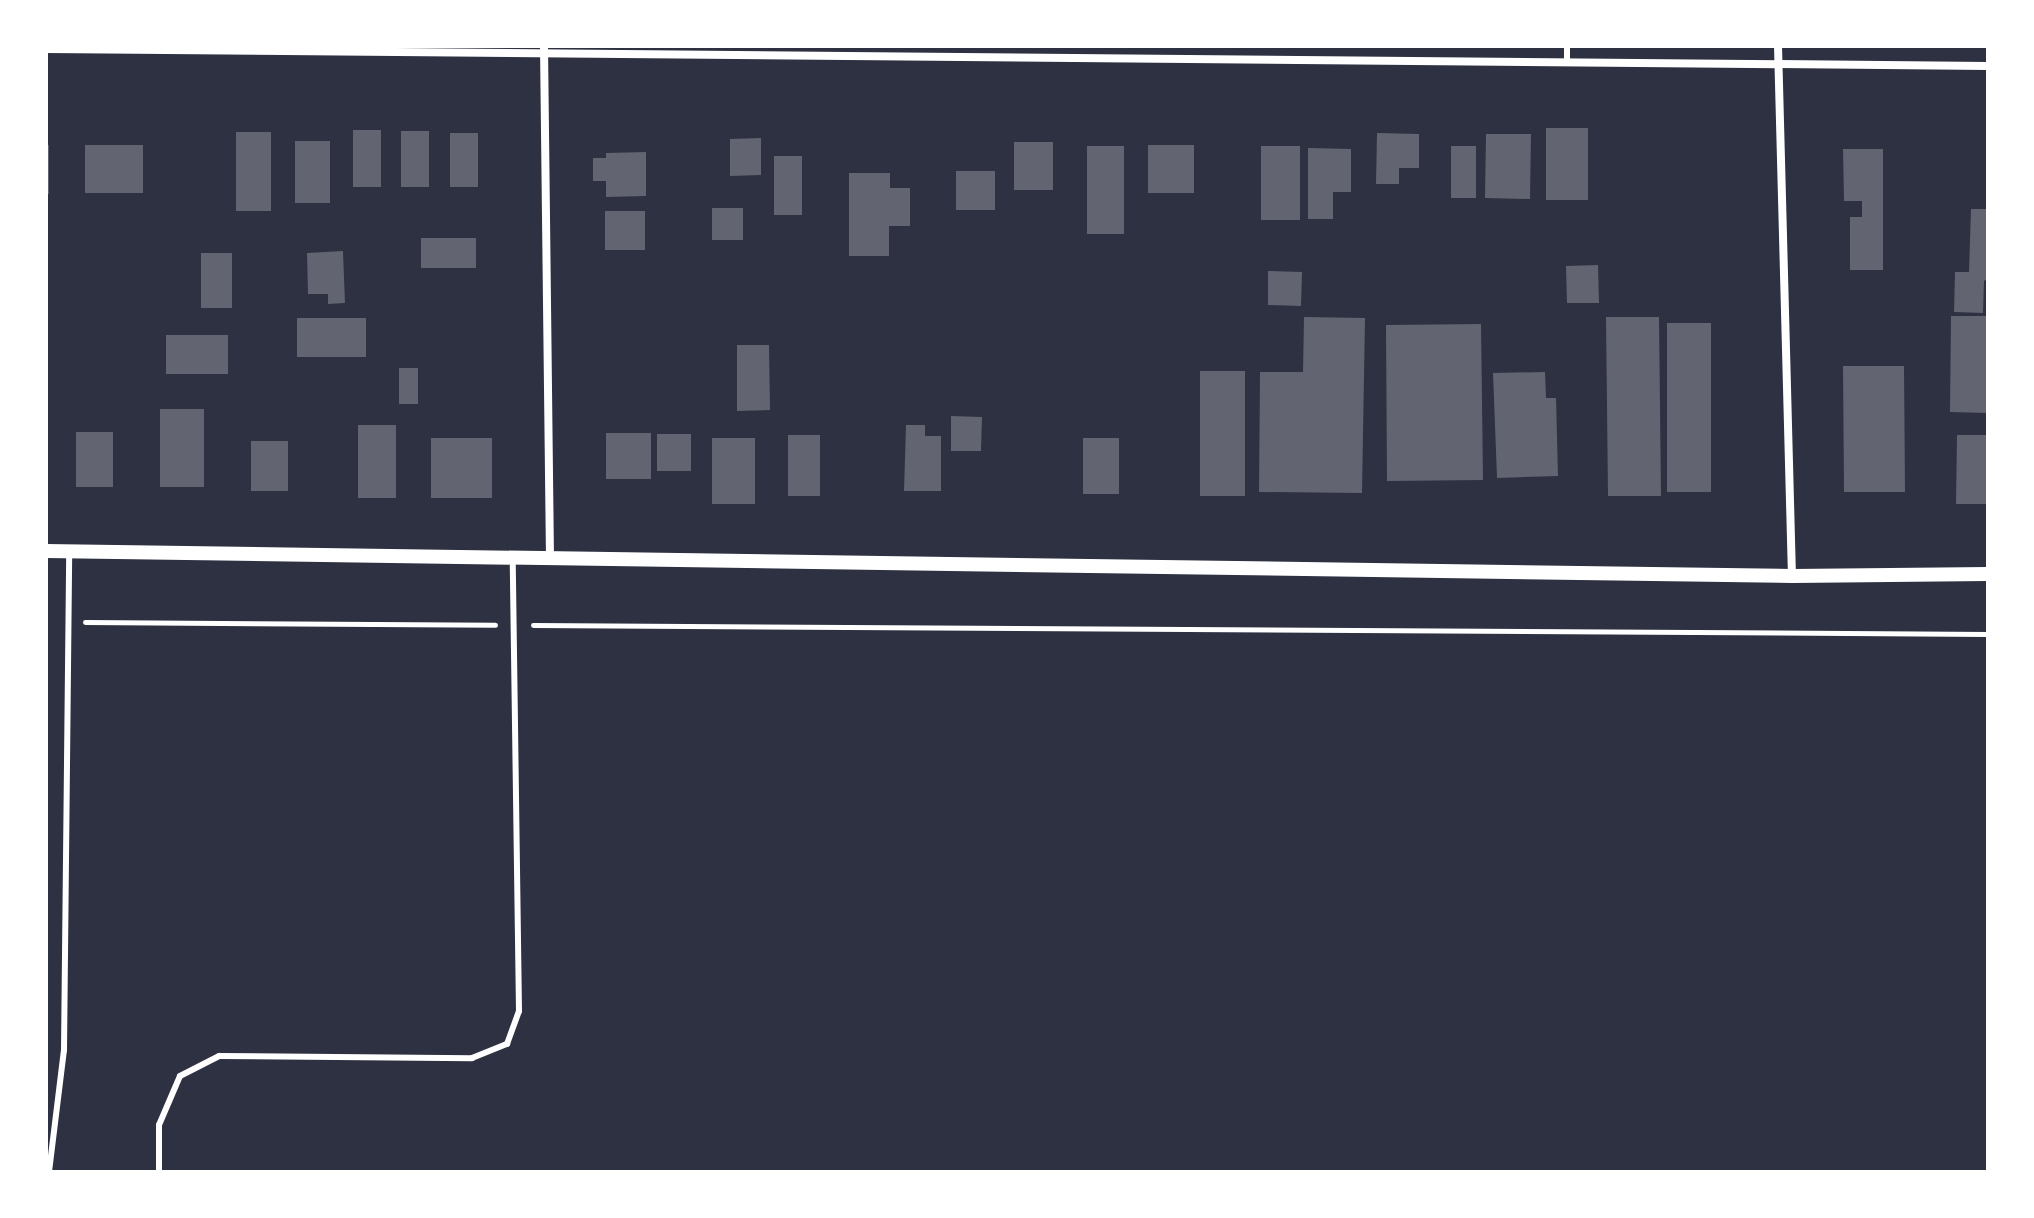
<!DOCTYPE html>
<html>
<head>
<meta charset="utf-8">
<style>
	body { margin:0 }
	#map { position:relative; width:2034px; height:1218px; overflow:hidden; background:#2d3142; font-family:"DM Sans",sans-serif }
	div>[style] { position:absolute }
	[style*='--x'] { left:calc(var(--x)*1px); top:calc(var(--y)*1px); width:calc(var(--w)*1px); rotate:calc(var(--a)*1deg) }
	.building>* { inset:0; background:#626471 }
	.path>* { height:5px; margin:-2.5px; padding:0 2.5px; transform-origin:2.5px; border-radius:2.5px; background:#fff }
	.service>* { height:6px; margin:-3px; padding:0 3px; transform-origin:3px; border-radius:3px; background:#fff }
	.minor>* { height:8px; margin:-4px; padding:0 4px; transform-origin:4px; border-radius:4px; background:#fff }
	.tertiary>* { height:14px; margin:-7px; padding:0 7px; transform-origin:7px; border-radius:7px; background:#fff }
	span { translate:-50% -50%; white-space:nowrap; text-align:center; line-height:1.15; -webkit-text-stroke:6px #fff; paint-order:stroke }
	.frame { position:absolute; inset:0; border:48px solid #fff; pointer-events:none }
</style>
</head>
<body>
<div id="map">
	<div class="building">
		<div style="clip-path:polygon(1546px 128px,1588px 128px,1588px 200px,1546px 200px)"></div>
		<div style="clip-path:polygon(353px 130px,381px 130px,381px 187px,353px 187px)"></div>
		<div style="clip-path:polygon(401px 131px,429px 131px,429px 187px,401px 187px)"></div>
		<div style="clip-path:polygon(236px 132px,271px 132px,271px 211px,236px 211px)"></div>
		<div style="clip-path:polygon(450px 133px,478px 133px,478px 187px,450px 187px)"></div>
		<div style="clip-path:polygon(1377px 133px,1419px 134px,1419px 168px,1399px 168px,1399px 184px,1376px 184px)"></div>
		<div style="clip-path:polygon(1486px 134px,1531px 134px,1530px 199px,1485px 198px)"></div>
		<div style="clip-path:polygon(761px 138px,761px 175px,730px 176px,730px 139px)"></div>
		<div style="clip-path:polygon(295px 141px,330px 141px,330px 203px,295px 203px)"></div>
		<div style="clip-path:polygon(1014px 142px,1053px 142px,1053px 190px,1014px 190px)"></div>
		<div style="clip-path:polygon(46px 145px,49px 145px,49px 194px,46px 194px)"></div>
		<div style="clip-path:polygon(85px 145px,143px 145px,143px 193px,85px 193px)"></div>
		<div style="clip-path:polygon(1148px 145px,1194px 145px,1194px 193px,1148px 193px)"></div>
		<div style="clip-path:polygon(1087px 146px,1124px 146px,1124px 234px,1087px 234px)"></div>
		<div style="clip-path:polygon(1261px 146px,1300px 146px,1300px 220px,1261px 220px)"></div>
		<div style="clip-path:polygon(1451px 146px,1476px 146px,1476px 198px,1451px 198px)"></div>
		<div style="clip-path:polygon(1308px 148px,1351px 149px,1351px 192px,1333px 192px,1333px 219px,1308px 219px)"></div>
		<div style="clip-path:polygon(1843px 149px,1883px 149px,1883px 270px,1850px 270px,1850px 217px,1862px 217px,1862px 201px,1844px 201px)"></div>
		<div style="clip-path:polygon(646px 152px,646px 196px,606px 197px,606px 181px,593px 181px,593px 158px,606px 158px,606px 153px)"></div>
		<div style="clip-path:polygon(774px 156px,802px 156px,802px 215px,774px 215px)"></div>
		<div style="clip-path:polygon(956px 171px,995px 171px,995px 210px,956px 210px)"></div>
		<div style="clip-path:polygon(849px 173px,890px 173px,890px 188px,910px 188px,910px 226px,889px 226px,889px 256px,849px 256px)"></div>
		<div style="clip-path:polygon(712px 208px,743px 208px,743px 240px,712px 240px)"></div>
		<div style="clip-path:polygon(1971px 209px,1988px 209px,1988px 278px,1984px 281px,1983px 313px,1954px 312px,1955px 272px,1969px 272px)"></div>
		<div style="clip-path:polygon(605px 211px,645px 211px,645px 250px,605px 250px)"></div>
		<div style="clip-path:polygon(421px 238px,476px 238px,476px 268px,421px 268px)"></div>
		<div style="clip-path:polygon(343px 251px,345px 303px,328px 304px,328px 294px,308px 294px,307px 253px)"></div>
		<div style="clip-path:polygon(201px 253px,232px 253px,232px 308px,201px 308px)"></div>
		<div style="clip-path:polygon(1598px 265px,1599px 303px,1567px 303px,1566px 266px)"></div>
		<div style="clip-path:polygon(1268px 271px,1302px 272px,1301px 306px,1268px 305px)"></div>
		<div style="clip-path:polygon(1951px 316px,1988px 316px,1988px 413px,1950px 412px)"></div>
		<div style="clip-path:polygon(1304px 317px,1365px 318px,1362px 493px,1259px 492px,1260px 372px,1303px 372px)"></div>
		<div style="clip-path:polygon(1606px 317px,1659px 317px,1661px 496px,1608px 496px)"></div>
		<div style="clip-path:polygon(297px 318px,366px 318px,366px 357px,297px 357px)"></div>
		<div style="clip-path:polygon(1667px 323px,1711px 323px,1711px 492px,1667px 492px)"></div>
		<div style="clip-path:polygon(1481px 324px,1483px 480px,1387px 481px,1386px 325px)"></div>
		<div style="clip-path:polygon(166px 335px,228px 335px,228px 374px,166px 374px)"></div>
		<div style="clip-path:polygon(737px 345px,769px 345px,770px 410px,737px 411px)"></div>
		<div style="clip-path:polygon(1843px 366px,1904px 366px,1905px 492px,1844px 492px)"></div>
		<div style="clip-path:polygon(399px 368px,418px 368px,418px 404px,399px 404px)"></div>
		<div style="clip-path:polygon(1200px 371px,1245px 371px,1245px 496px,1200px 496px)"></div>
		<div style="clip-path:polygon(1545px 372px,1546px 398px,1556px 398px,1558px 476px,1497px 478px,1493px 373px)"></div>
		<div style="clip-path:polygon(160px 409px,204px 409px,204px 487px,160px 487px)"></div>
		<div style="clip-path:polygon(951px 416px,982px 417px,981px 451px,951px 451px)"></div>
		<div style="clip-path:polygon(358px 425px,396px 425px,396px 498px,358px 498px)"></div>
		<div style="clip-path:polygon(906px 425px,925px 425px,925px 436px,941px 436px,941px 491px,904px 491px)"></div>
		<div style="clip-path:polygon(76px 432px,113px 432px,113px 487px,76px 487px)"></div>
		<div style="clip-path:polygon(606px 433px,651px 433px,651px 479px,606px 479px)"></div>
		<div style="clip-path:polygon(657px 434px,691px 434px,691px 471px,657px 471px)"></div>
		<div style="clip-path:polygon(788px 435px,820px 435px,820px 496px,788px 496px)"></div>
		<div style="clip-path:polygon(1957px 435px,1988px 435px,1988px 504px,1956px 504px)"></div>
		<div style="clip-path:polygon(431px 438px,492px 438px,492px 498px,431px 498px)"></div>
		<div style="clip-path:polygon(712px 438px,755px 438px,755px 504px,712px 504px)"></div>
		<div style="clip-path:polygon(1083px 438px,1119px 438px,1119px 494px,1083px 494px)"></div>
		<div style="clip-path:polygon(251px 441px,288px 441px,288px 491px,251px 491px)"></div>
	</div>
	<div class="path">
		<div style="--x:85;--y:622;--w:410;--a:0.4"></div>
		<div style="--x:533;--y:625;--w:1455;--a:0.35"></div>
	</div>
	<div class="service">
		<div style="--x:1567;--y:46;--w:16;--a:90"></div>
		<div style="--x:49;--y:1172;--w:123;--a:-83"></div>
		<div style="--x:64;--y:1050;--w:498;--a:-89.4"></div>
		<div style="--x:159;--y:1172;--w:47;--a:-90"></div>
		<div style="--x:159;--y:1125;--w:53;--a:-66.8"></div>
		<div style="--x:180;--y:1076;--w:44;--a:-27.1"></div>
		<div style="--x:219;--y:1056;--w:253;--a:0.5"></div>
		<div style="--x:472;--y:1058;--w:38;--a:-22"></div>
		<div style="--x:507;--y:1044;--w:35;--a:-70"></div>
		<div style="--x:519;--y:1011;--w:451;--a:-90.8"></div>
	</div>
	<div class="minor">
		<div style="--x:544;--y:46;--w:511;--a:89.33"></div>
		<div style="--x:1778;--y:46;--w:530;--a:88.49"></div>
		<div style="--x:46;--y:49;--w:1942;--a:0.5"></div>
	</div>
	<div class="tertiary">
		<div style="--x:46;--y:551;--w:1746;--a:0.82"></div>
		<div style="--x:1792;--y:576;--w:196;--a:-0.6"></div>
	</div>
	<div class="frame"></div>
</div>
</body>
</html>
